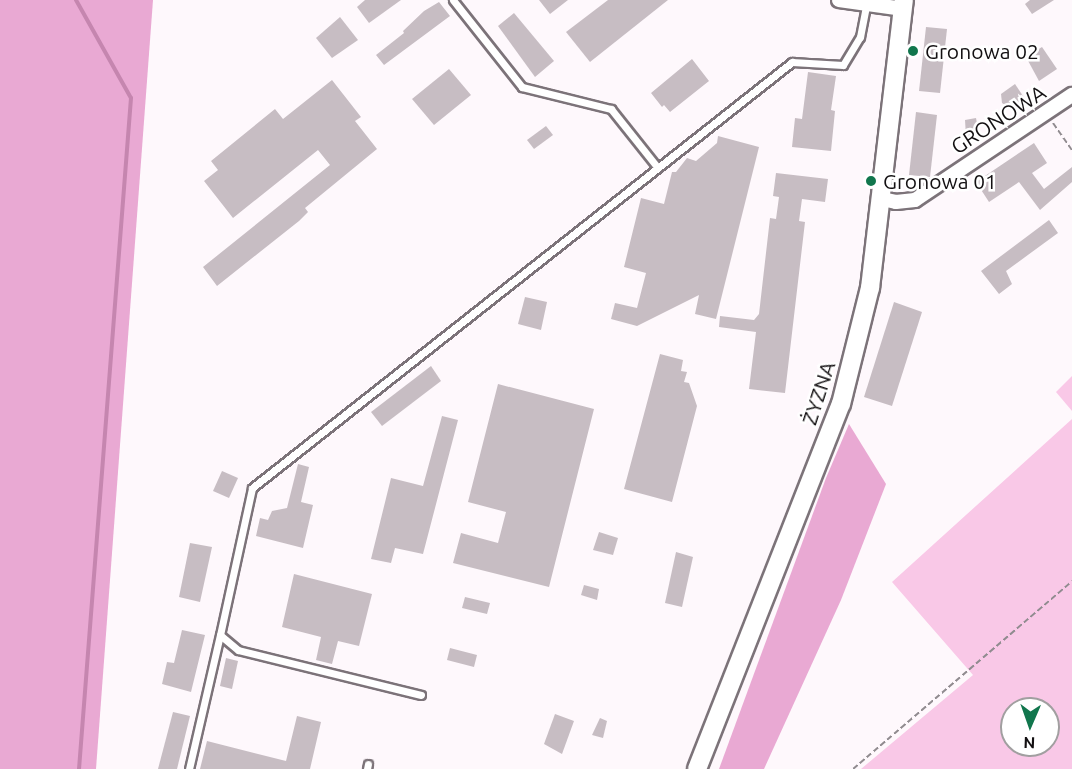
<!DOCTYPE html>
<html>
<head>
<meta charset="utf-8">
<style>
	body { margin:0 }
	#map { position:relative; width:1072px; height:769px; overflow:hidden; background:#fef8fc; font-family:Ubuntu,sans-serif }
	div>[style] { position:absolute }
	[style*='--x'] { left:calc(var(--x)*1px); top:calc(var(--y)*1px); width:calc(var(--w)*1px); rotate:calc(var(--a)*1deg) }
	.green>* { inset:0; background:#f9c8e7 }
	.forest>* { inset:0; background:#e9a9d3 }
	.stream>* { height:4px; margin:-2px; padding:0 2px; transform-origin:2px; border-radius:2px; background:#c586af }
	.building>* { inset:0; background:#c7bdc3 }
	.path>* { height:2px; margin-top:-1px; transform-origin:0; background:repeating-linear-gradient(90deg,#908b8f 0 6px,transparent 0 9px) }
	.roads { filter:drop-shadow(2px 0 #7c7379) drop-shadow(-2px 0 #7c7379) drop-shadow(0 2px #7c7379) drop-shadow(0 -2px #7c7379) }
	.service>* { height:7px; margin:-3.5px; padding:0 3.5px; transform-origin:3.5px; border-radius:3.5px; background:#fff }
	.minor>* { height:14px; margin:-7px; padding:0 7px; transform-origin:7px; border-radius:7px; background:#fff }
	.tertiary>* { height:18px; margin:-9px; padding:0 9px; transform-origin:9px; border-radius:9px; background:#fff }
	.dots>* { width:16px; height:16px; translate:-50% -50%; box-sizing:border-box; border:3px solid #fff; border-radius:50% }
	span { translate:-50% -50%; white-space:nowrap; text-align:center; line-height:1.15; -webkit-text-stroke:5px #fff; paint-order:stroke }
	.poi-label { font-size:21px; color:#131012 }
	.left { translate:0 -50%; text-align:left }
	.street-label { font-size:21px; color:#131012 }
	.north { position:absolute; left:1000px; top:697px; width:60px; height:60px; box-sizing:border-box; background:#fff; border:2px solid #a19fa0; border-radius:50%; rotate:182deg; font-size:16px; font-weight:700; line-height:24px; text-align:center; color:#131012 }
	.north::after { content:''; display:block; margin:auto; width:21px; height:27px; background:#11764d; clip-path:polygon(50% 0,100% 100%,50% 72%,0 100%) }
</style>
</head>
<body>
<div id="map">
	<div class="green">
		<div style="clip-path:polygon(1072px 376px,1072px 411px,1056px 392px)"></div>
		<div style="clip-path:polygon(evenodd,1072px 419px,1072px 769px,861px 769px,973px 675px,892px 582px,1072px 419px,1012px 709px,1048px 709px,1048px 745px,1012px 745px,1012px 709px)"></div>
	</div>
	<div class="forest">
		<div style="clip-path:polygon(0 0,153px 0,96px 769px,0 769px)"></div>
		<div style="clip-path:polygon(849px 424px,886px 484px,841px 600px,764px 769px,719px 769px,826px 478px)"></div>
	</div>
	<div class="stream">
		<div style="--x:76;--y:0;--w:112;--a:60.7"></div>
		<div style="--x:131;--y:98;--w:673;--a:94.43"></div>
	</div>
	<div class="building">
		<div style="clip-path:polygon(365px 0,401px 0,369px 23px,357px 7px)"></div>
		<div style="clip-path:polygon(539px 0,568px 0,550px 14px)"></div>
		<div style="clip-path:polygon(608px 0,668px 0,590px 62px,566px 32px)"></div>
		<div style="clip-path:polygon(1030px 0,1054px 0,1032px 14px,1025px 4px)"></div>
		<div style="clip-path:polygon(439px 2px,450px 16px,384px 65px,376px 55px,404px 33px,403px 31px,424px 11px)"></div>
		<div style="clip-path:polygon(514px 13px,554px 61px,535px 77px,498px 26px)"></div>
		<div style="clip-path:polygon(340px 17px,358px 40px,332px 58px,316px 38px)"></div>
		<div style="clip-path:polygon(926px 27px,947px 29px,940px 93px,919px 91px)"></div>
		<div style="clip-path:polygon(1042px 47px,1057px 69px,1039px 81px,1026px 57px)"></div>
		<div style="clip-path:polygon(692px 59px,709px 81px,670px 112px,664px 105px,662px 107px,651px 93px)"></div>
		<div style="clip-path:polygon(449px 69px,471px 95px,434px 125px,412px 99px)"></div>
		<div style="clip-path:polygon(808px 72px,836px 76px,831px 110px,835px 111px,831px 151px,792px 147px,795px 118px,802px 119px)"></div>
		<div style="clip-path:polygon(332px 80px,361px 117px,355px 121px,377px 149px,305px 208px,308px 212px,299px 221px,217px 286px,203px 267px,330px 165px,318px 150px,233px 218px,204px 181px,218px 170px,211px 161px,275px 109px,283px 119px)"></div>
		<div style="clip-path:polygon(1015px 84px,1025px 99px,1011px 109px,1002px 103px,1001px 94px)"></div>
		<div style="clip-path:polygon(916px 112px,937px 115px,930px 177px,909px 175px)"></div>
		<div style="clip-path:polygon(976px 118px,979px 134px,966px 136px,965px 120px)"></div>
		<div style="clip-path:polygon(546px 126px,553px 135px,534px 149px,527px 140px)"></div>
		<div style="clip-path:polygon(718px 136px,759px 147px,716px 319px,695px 314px,699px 295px,637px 326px,611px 319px,615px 303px,637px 308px,646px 273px,624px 267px,641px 198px,664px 204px,672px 172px,676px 172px,687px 158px,696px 161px,717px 143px)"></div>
		<div style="clip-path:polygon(1034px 143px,1047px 163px,1032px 173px,1044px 189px,1072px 167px,1072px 182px,1040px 210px,1019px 182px,989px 202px,976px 182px)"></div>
		<div style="clip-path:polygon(776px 173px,828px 179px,825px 202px,802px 199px,799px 221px,805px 222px,785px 393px,749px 389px,756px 332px,719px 327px,720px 316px,754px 320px,759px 314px,770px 218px,776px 219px,779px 197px,773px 196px)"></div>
		<div style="clip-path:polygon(1049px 220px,1058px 233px,1006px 271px,1012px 284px,999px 294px,981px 271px)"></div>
		<div style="clip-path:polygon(525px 297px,547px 302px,541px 330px,518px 324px)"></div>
		<div style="clip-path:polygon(894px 302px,922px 312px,892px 406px,864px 397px)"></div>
		<div style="clip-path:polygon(660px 354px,683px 360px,681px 371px,687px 372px,684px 382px,689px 383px,697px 406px,672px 502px,624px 489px)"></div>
		<div style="clip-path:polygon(431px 366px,441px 381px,382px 426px,371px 412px)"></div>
		<div style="clip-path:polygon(498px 384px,594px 409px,549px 587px,453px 563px,461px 533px,498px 543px,506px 512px,468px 502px)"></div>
		<div style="clip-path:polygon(442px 416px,458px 420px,423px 554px,395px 548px,391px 563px,371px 559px,391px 478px,423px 486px)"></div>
		<div style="clip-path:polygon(298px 464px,309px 467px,301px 502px,313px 505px,303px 548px,256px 536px,260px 518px,268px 520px,272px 511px,287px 508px)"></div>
		<div style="clip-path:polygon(222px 471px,238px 478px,229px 498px,213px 491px)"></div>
		<div style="clip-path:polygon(599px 532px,618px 538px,613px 555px,593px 550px)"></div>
		<div style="clip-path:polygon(190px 543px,212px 547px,200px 602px,179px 597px)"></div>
		<div style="clip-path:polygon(676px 552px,693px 557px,682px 607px,665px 603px)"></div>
		<div style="clip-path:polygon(294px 574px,372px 594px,359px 646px,338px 641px,332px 664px,316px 660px,321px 637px,282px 627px)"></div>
		<div style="clip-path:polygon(584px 585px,599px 589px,597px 600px,581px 595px)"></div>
		<div style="clip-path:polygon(465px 597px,490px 603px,487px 614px,462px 608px)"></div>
		<div style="clip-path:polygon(182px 630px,205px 635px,191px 692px,162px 684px,167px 662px,174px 663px)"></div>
		<div style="clip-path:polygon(450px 648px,477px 655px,474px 667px,447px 660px)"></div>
		<div style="clip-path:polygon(226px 658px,238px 661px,232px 689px,220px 686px)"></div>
		<div style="clip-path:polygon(173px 712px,190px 716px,177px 769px,158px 769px)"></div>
		<div style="clip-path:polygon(555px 714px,574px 721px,562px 754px,544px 744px)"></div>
		<div style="clip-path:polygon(297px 716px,321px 722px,310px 769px,200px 769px,207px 741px,286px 761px)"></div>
		<div style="clip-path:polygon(600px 718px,607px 721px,603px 738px,592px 735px)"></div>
	</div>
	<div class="path">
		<div style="--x:1053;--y:123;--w:33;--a:55"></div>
		<div style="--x:853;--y:769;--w:289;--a:-40.6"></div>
	</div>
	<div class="roads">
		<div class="service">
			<div style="--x:453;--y:0;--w:111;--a:51.6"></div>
			<div style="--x:522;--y:87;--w:92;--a:13.9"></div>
			<div style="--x:611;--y:109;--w:75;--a:51.5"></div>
			<div style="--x:421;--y:695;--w:188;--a:-166.2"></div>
			<div style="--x:238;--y:650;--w:23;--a:-140"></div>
			<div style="--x:220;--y:635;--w:150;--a:-77.7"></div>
			<div style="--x:252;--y:488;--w:688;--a:-38.27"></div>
			<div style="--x:792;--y:62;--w:51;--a:3.4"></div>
			<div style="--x:843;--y:65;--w:33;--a:-59"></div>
			<div style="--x:860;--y:37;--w:33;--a:-79"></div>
			<div style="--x:189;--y:769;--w:138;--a:-77"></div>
			<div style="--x:367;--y:769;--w:5;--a:-79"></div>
		</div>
		<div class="minor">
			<div style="--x:839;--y:0;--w:65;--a:8"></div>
			<div style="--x:882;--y:199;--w:14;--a:12"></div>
			<div style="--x:896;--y:202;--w:19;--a:-6"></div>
			<div style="--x:915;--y:200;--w:189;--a:-33.8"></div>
		</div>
		<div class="tertiary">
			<div style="--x:697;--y:769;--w:392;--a:-68.5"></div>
			<div style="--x:841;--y:404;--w:120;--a:-76"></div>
			<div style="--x:870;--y:288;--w:290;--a:-83.3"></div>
		</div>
	</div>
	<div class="dots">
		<div style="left:913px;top:51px;background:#11764d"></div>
		<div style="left:871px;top:181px;background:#11764d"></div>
	</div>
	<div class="poi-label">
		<span class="left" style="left:925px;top:51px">Gronowa 02</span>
		<span class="left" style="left:883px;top:181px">Gronowa 01</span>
	</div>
	<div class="street-label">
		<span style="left:998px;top:119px;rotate:-33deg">GRONOWA</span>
		<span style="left:818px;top:393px;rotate:-72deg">ŻYZNA</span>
	</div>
	<div class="north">N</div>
</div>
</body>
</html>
